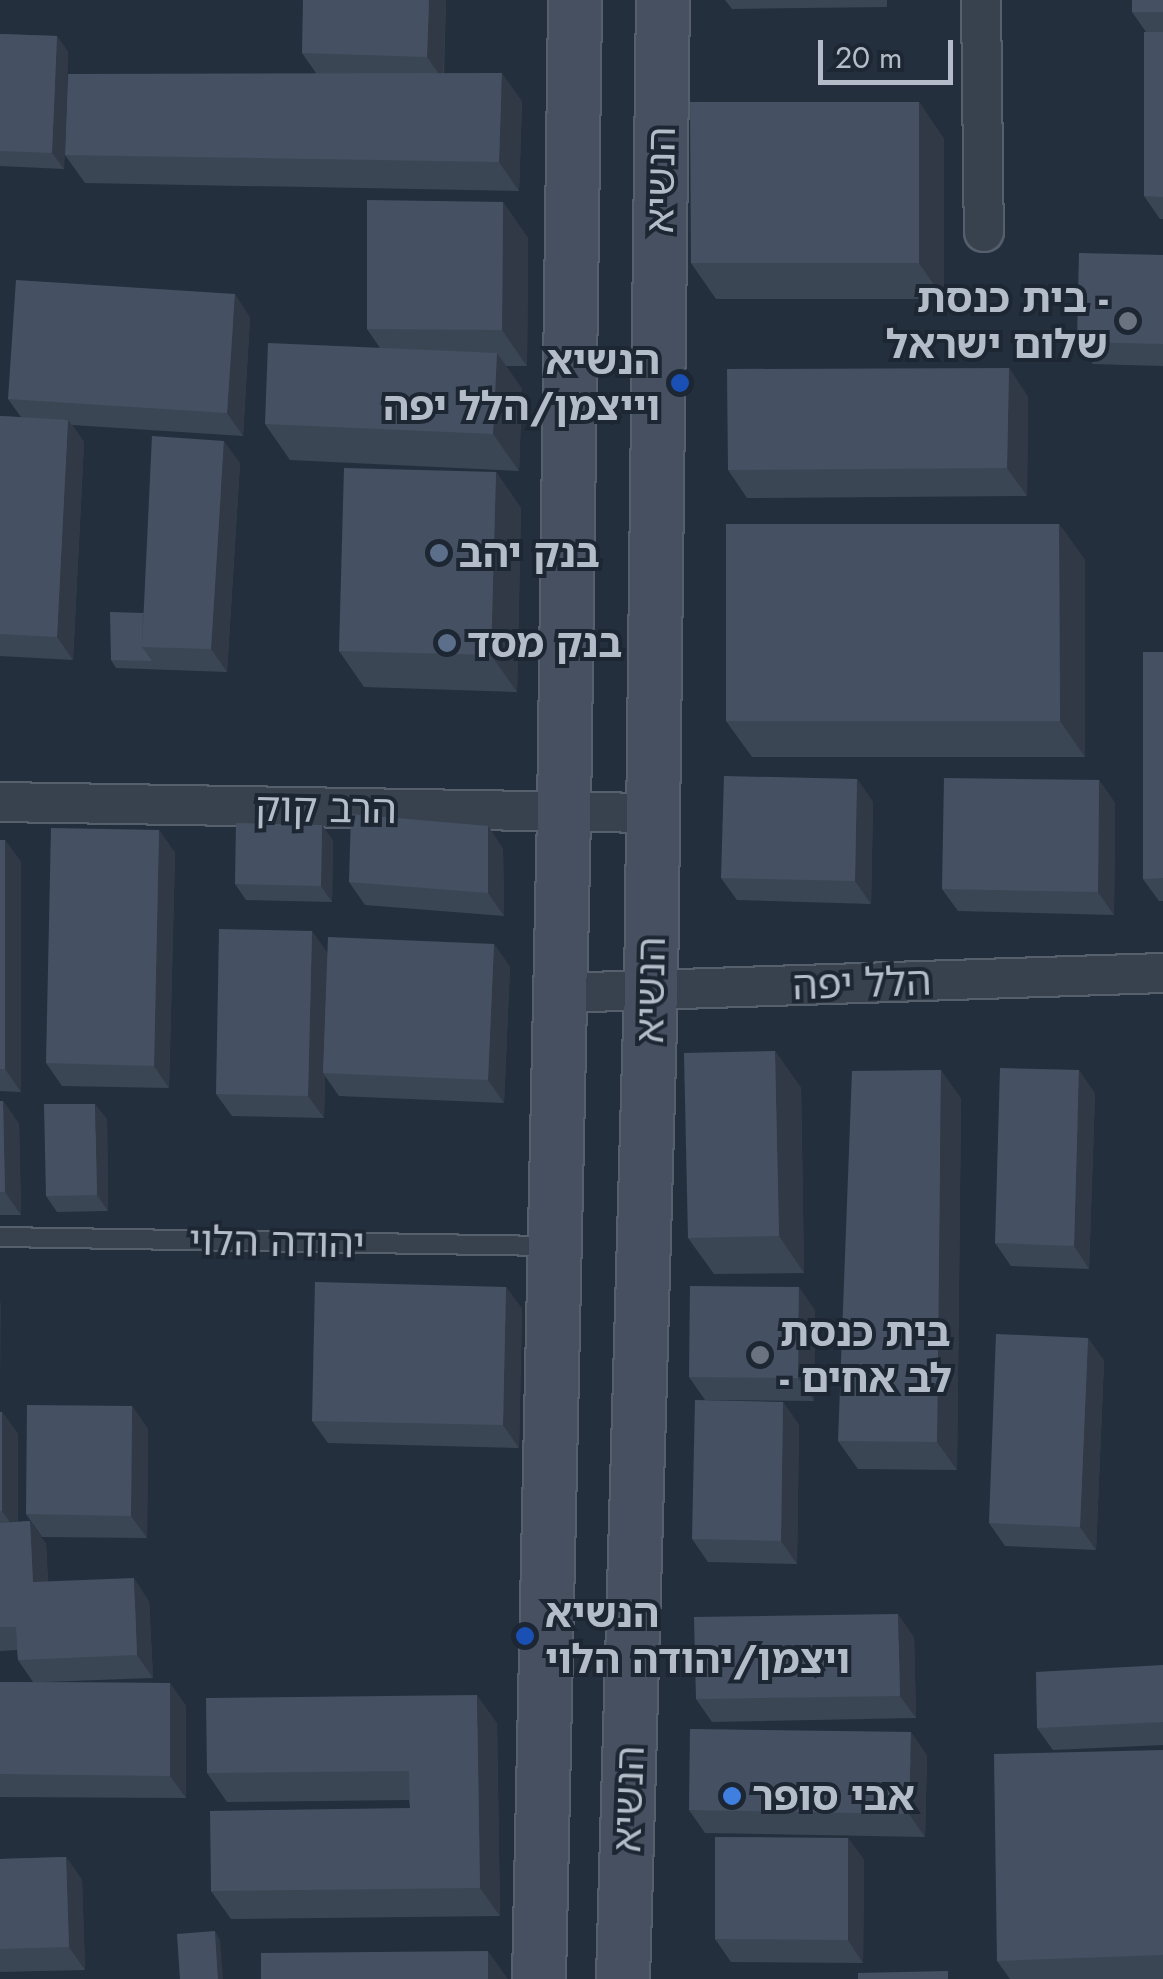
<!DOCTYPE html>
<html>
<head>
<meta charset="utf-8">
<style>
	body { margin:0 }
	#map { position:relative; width:1163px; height:1979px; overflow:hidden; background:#242f3e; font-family:Jost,"Noto Sans Hebrew",sans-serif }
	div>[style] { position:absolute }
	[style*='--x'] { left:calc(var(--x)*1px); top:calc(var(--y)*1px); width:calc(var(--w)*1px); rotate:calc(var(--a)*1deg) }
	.roads { filter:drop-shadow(2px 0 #565f6c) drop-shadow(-2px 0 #565f6c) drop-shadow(0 2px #565f6c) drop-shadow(0 -2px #565f6c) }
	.lane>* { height:18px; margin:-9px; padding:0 9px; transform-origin:9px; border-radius:9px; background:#38414e }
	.street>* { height:38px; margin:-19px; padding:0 19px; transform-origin:19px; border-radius:19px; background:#38414e }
	.secondary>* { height:52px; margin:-26px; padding:0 26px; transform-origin:26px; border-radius:26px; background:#465061 }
	.wall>* { inset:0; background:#3b4654 }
	.shaded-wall>* { inset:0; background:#303945 }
	.building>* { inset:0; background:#455162 }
	.dots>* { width:28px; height:28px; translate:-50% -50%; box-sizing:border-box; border:5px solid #1d2633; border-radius:50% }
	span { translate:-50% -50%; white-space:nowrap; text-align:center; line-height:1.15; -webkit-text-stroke:8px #1d2633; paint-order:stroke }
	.street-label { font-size:40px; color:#b4bcc9 }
	.poi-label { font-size:40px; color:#b4bcc9; font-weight:700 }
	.right { translate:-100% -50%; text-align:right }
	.left { translate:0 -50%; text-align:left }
	.scale { position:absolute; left:818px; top:40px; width:135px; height:45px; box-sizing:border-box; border:5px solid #b4bcc9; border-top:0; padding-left:12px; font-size:30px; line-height:35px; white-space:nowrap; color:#b4bcc9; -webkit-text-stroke:8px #1d2633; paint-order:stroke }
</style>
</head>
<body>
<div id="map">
	<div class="roads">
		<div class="lane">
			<div style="--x:0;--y:1237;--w:549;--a:0.94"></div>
		</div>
		<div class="street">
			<div style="--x:981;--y:0;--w:232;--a:89.3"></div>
			<div style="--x:0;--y:802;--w:652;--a:0.97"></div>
			<div style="--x:560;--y:993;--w:603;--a:-1.9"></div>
		</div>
		<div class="secondary">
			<div style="--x:539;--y:1979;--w:1166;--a:-88.77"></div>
			<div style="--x:564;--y:813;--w:813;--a:-89.22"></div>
			<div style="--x:623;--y:1979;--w:988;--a:-88.38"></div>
			<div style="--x:651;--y:991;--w:991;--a:-89.31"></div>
		</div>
	</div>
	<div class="wall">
		<div style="clip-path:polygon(446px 0,444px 73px,522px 101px,519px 191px,85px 183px,65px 155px,316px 73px,302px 53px)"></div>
		<div style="clip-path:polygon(725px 0,887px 0,887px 7px,732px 9px)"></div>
		<div style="clip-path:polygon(1163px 0,1163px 219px,1160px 219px,1144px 196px,1146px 32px,1132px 12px)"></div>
		<div style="clip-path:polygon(0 34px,57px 36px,68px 52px,64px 169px,0 166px)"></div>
		<div style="clip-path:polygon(919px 102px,944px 139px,944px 299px,716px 299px,691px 263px)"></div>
		<div style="clip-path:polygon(503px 202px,528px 238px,527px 366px,506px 366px,522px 389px,519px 471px,290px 460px,265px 424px,380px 348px,367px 329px)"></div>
		<div style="clip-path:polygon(1163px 255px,1163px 366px,1093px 364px,1077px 342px)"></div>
		<div style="clip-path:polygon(250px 317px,243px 436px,72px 425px,84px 442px,73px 660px,0 656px,0 416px,21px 417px,8px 399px)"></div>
		<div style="clip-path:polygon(1009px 368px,1028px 397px,1027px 496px,747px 498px,728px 470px)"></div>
		<div style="clip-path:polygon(240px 463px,227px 672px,116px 668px,111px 660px,143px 613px)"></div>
		<div style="clip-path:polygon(496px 472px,521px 508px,517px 692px,364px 687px,339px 651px)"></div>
		<div style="clip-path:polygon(1059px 524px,1085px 560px,1085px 757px,752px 757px,726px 721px)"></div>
		<div style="clip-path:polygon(1163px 652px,1163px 901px,1159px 901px,1143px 879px)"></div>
		<div style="clip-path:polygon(857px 779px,873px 802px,871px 904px,737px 900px,721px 878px)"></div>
		<div style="clip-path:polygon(1099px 780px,1115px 803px,1114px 915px,958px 911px,942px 889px)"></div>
		<div style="clip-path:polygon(322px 825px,333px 841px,332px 902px,246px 900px,235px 884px)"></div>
		<div style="clip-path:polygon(488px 826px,503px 849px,504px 916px,365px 905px,349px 882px)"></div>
		<div style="clip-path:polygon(159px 830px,175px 853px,169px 1088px,62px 1086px,46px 1063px)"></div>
		<div style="clip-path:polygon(0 840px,5px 840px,21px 862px,21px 1092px,0 1091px)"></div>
		<div style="clip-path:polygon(312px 931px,328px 954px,494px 944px,510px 967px,504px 1103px,339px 1096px,325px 1076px,324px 1118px,232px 1116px,216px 1094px)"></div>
		<div style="clip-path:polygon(775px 1051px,801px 1088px,804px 1273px,714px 1274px,688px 1238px)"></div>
		<div style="clip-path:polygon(1095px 1093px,1089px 1269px,1011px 1266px,995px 1243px)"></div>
		<div style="clip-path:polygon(961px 1098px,957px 1470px,858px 1469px,838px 1441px)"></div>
		<div style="clip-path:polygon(0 1101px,3px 1101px,19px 1124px,21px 1215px,0 1215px)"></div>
		<div style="clip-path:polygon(107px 1119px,108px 1211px,57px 1212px,46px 1196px)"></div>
		<div style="clip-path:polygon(506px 1287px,522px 1309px,519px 1448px,328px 1443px,312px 1421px)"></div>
		<div style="clip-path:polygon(815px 1310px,814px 1401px,705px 1400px,689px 1377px)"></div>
		<div style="clip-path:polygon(1088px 1338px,1104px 1361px,1096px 1550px,1005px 1546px,989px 1523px)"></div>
		<div style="clip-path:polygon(783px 1402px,799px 1425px,797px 1564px,708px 1562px,692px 1539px)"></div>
		<div style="clip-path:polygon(132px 1406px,148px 1429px,147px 1538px,42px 1537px,26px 1514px)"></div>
		<div style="clip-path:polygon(0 1412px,2px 1412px,18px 1434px,18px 1522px,30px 1521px,46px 1544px,48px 1582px,149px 1601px,153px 1678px,44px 1682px,170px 1683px,186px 1706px,186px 1798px,0 1797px,0 1682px,33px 1682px,18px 1660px,17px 1650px,0 1651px)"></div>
		<div style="clip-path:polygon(914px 1637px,916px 1718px,712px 1722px,696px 1699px)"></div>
		<div style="clip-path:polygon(1163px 1665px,1163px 1745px,1053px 1750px,1037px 1728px)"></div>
		<div style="clip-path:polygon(497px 1723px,500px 1916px,231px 1919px,211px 1891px,410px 1808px,409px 1800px,227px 1802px,207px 1773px)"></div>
		<div style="clip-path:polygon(1163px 1750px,1163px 1979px,1010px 1979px,997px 1961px)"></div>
		<div style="clip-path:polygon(927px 1755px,925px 1837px,705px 1833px,689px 1810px)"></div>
		<div style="clip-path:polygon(848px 1838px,864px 1860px,863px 1963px,731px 1962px,715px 1939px)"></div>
		<div style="clip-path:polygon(66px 1857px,82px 1880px,85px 1970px,0 1972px,0 1859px)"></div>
	</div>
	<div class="shaded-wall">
		<div style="clip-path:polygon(429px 0,446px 0,443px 80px,427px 57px)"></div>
		<div style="clip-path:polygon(57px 36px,68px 52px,64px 169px,52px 153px)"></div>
		<div style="clip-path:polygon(502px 73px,522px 101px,519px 191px,499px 162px)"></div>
		<div style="clip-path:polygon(919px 102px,944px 139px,944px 299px,919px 263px)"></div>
		<div style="clip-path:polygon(503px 202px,528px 238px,527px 366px,502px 330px)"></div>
		<div style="clip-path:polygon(235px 294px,250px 317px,243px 436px,227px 413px)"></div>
		<div style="clip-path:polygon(497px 353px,522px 389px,519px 471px,493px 434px)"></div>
		<div style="clip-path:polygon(1009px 368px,1028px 397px,1027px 496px,1007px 468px)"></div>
		<div style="clip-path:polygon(68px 420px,84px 442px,73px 660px,57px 637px)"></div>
		<div style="clip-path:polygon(224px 441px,240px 463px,227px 672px,211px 649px)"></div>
		<div style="clip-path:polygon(496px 472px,521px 508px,517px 692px,491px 655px)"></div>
		<div style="clip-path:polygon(1059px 524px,1085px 560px,1085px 757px,1060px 721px)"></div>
		<div style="clip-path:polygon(857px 779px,873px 802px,871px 904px,855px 881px)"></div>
		<div style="clip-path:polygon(1099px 780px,1115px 803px,1114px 915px,1098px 892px)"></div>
		<div style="clip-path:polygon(322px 825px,333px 841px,332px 902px,321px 886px)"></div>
		<div style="clip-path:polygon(488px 826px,503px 849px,504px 916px,488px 893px)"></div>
		<div style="clip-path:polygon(159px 830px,175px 853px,169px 1088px,154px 1066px)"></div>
		<div style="clip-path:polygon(5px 840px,21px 862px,21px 1092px,5px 1069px)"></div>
		<div style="clip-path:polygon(312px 931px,328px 954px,323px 1073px,325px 1076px,324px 1118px,308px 1096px)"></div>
		<div style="clip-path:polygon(494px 944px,510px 967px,504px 1103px,488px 1080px)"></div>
		<div style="clip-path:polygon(775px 1051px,801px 1088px,804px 1273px,779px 1236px)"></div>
		<div style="clip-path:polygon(941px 1070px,961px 1098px,957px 1470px,937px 1442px)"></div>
		<div style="clip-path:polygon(1079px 1070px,1095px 1093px,1089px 1269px,1074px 1246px)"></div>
		<div style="clip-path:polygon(3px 1101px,19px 1124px,21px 1215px,5px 1192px)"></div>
		<div style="clip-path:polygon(95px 1104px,107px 1119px,108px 1211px,97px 1195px)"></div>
		<div style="clip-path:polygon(506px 1287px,522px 1309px,519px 1448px,503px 1425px)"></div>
		<div style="clip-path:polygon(799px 1287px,815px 1310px,814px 1401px,798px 1378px)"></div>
		<div style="clip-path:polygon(0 1302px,1px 1304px,0 1382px)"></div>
		<div style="clip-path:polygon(1088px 1338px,1104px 1361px,1096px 1550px,1080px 1527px)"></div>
		<div style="clip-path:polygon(783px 1402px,799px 1425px,797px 1564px,781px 1541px)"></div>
		<div style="clip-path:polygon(132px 1406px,148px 1429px,147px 1538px,131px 1516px)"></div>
		<div style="clip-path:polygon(2px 1412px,18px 1434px,18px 1534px,2px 1511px)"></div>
		<div style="clip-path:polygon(30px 1521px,46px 1544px,49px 1605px,33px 1582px)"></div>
		<div style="clip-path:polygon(134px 1578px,149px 1601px,153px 1678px,137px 1655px)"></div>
		<div style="clip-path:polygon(898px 1614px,914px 1637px,916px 1718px,900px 1696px)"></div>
		<div style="clip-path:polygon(170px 1683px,186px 1706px,186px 1798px,170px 1776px)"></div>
		<div style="clip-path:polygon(477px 1695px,497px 1723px,500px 1916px,480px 1888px)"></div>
		<div style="clip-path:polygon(911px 1732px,927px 1755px,925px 1837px,909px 1814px)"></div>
		<div style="clip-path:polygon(848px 1838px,864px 1860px,863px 1963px,848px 1940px)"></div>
		<div style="clip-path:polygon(66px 1857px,82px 1880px,85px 1970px,69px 1947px)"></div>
		<div style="clip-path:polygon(215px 1931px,220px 1940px,223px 1979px,218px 1979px)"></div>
		<div style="clip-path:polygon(488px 1951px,508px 1979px,488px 1979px)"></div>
	</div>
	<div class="building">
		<div style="clip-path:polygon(303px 0,429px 0,427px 57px,302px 53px)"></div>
		<div style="clip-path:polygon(1132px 0,1163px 0,1163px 12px,1132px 12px)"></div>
		<div style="clip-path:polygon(1144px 32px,1163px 32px,1163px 197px,1144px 196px)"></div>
		<div style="clip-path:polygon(0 34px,57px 36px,52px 153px,0 151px)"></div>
		<div style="clip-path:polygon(502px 73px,499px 162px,65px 155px,68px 74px)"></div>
		<div style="clip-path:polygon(690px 102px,919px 102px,919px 263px,691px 263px)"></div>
		<div style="clip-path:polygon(367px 200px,503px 202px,502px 330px,367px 329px)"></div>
		<div style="clip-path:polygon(1079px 253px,1163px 255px,1163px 344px,1077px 342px)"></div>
		<div style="clip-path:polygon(16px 280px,235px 294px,227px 413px,8px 399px)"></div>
		<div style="clip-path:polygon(268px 343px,497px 353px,493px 434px,265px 424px)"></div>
		<div style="clip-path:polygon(1009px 368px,1007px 468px,728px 470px,727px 369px)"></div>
		<div style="clip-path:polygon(0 416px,68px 420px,57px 637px,0 634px)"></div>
		<div style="clip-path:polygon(152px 436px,224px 441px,211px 649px,142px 647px)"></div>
		<div style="clip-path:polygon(344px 468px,496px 472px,491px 655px,339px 651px)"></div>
		<div style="clip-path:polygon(726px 524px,1059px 524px,1060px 721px,726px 721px)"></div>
		<div style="clip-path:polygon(110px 612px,143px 613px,142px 647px,152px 661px,111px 660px)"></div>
		<div style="clip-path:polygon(1143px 652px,1163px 652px,1163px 878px,1143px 879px)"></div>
		<div style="clip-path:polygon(724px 776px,857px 779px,855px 881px,721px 878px)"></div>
		<div style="clip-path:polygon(944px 778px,1099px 780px,1098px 892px,942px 889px)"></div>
		<div style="clip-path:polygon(351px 814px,488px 826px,488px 893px,349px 882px)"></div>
		<div style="clip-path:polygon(236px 823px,322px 825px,321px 886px,235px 884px)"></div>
		<div style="clip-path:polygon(51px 828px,159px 830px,154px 1066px,46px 1063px)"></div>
		<div style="clip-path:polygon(0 840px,5px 840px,5px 1069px,0 1069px)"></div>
		<div style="clip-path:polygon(219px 929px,312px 931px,308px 1096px,216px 1094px)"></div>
		<div style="clip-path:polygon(328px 937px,494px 944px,488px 1080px,323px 1073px)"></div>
		<div style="clip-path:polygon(775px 1051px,779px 1236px,688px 1238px,684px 1053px)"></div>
		<div style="clip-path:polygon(1000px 1068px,1079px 1070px,1074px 1246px,995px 1243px)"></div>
		<div style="clip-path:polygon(941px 1070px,937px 1442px,838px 1441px,852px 1071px)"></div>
		<div style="clip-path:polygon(0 1101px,3px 1101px,5px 1192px,0 1192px)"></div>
		<div style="clip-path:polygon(44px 1104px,95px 1104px,97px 1195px,46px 1196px)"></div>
		<div style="clip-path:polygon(315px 1282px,506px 1287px,503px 1425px,312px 1421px)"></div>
		<div style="clip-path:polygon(690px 1286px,799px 1287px,798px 1378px,689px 1377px)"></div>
		<div style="clip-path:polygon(996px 1334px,1088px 1338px,1080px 1527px,989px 1523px)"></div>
		<div style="clip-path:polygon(695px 1400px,783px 1402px,781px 1541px,692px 1539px)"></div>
		<div style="clip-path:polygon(27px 1405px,132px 1406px,131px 1516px,26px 1514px)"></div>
		<div style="clip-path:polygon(0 1412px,2px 1412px,2px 1511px,0 1511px)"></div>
		<div style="clip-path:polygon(30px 1521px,33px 1582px,134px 1578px,137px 1655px,18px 1660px,16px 1627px,0 1627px,0 1523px)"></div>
		<div style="clip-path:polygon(898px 1614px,900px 1696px,696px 1699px,694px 1617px)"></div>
		<div style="clip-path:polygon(1163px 1665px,1163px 1722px,1037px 1728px,1036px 1672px)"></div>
		<div style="clip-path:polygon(0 1682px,170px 1683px,170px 1776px,0 1774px)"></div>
		<div style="clip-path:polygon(477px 1695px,480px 1888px,211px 1891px,210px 1811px,410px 1808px,409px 1771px,207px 1773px,206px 1698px)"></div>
		<div style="clip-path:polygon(690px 1729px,911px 1732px,909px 1814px,689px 1810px)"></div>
		<div style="clip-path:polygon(1163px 1750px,1163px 1955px,997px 1961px,994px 1754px)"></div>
		<div style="clip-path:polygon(715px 1837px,848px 1838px,848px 1940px,715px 1939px)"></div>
		<div style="clip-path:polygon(66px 1857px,69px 1947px,0 1949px,0 1859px)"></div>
		<div style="clip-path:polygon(215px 1931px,218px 1979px,180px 1979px,177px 1934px)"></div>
		<div style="clip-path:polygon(488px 1951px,488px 1979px,261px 1979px,261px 1953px)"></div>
		<div style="clip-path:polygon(948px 1971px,948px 1979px,858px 1979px,858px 1973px)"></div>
	</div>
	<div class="dots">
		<div style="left:1128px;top:321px;background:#6b7280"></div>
		<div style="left:680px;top:383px;background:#1a4fb4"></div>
		<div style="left:439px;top:553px;background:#5c6f8a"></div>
		<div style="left:447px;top:643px;background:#5c6f8a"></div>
		<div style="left:760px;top:1355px;background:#6b7280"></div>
		<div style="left:525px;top:1636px;background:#1a4fb4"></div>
		<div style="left:732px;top:1796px;background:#3f7fe0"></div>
	</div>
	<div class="street-label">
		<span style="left:660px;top:180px;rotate:-89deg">הנשיא</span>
		<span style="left:326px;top:808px;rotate:1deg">הרב קוק</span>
		<span style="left:862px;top:983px;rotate:-2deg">הלל יפה</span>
		<span style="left:650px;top:990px;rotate:-89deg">הנשיא</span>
		<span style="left:277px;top:1242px;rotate:1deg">יהודה הלוי</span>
		<span style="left:628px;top:1799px;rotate:-88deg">הנשיא</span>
	</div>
	<div class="poi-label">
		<span class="right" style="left:1108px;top:321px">בית כנסת -<br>שלום ישראל</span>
		<span class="right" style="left:660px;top:383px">הנשיא<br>וייצמן/הלל יפה</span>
		<span class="left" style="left:459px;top:553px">בנק יהב</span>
		<span class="left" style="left:467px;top:643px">בנק מסד</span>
		<span class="left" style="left:780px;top:1355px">בית כנסת<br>- לב אחים</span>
		<span class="left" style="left:545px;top:1636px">הנשיא<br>ויצמן/יהודה הלוי</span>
		<span class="left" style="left:752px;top:1796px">אבי סופר</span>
	</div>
	<div class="scale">20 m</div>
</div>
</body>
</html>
